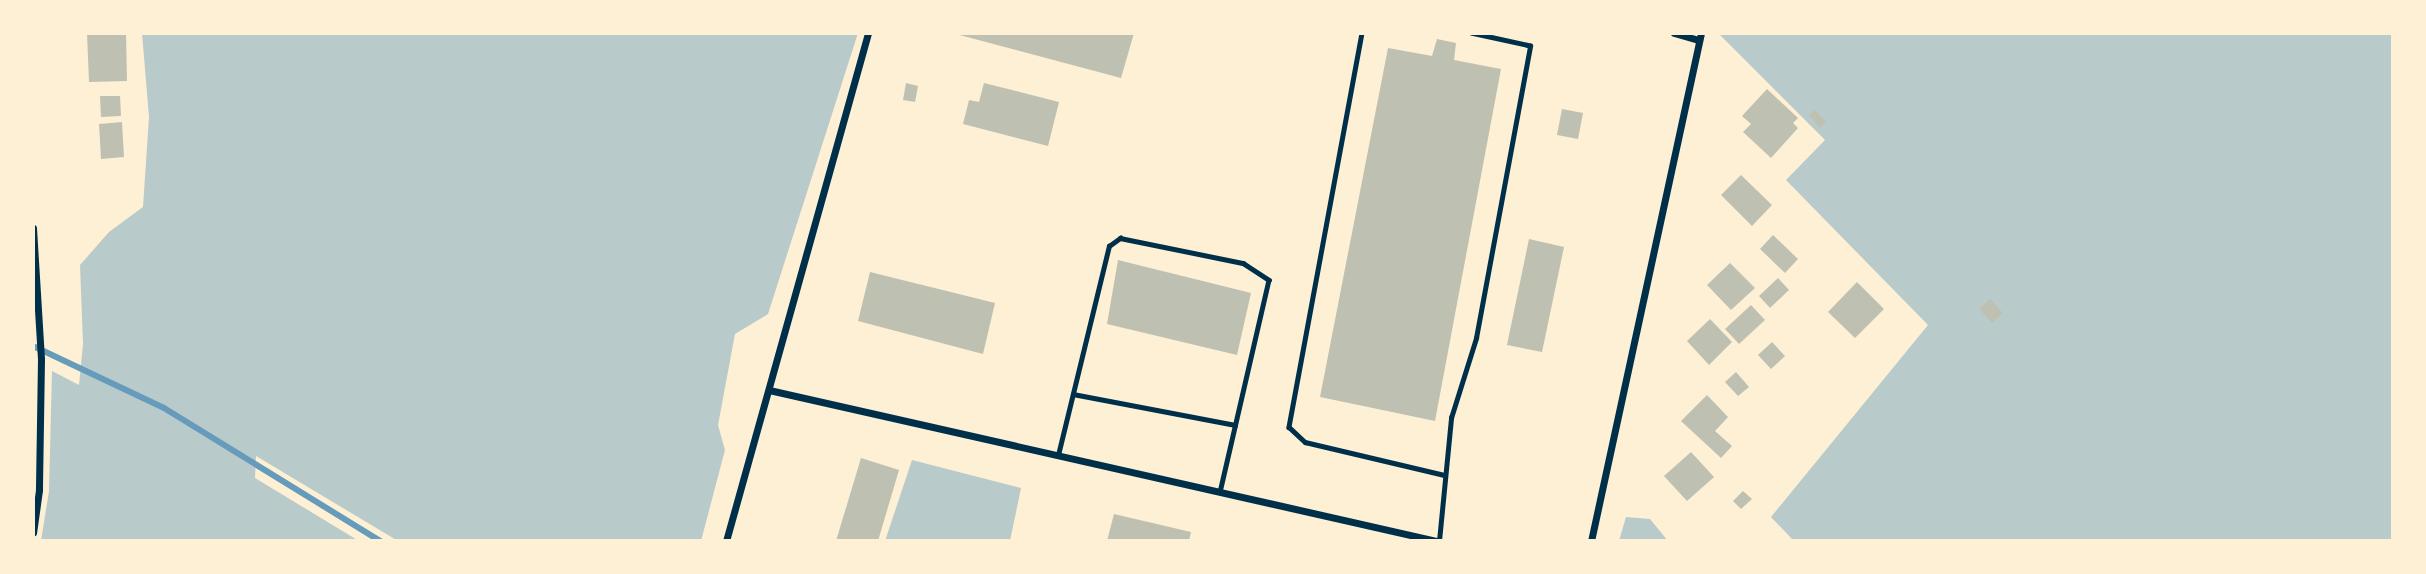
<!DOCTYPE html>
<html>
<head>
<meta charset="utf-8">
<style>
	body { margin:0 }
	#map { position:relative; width:2426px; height:574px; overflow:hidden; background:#fdf0d5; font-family:Poppins,sans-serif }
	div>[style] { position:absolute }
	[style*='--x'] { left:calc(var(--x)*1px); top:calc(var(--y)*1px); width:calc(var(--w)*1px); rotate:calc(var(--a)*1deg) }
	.green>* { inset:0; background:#b9caca }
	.stream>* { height:6px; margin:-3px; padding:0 3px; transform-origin:3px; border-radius:3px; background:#669bbc }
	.building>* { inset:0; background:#bec0b2 }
	.service>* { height:4.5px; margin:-2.25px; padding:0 2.25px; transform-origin:2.25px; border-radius:2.25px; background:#003049 }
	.minor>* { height:7px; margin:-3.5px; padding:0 3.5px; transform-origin:3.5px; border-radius:3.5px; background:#003049 }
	span { translate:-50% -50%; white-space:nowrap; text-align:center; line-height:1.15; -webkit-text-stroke:6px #fdf0d5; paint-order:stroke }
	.frame { position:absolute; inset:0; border:35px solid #fdf0d5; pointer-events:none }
</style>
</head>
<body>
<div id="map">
	<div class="green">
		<div style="clip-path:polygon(142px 33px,858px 33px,768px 314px,735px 334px,718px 425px,725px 450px,701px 541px,398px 541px,256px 456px,255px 478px,359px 541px,41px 541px,49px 491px,52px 371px,79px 385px,83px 344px,80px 265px,109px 232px,143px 207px,149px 117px)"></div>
		<div style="clip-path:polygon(2393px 33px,2393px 541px,1794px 541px,1771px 517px,1928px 325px,1786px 180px,1825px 140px,1718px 33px)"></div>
		<div style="clip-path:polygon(912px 460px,1021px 488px,1010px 541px,885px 541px)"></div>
		<div style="clip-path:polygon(1626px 517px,1650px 519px,1668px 541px,1619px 541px)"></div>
	</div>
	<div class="stream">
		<div style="--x:33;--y:346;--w:145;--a:25.3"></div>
		<div style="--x:164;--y:408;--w:254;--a:31.6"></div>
	</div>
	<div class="building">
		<div style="clip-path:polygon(87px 33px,126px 33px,127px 81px,89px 82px)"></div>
		<div style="clip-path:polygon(952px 33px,1134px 33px,1121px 78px)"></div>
		<div style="clip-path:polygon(1437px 39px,1456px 43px,1454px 60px,1501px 69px,1435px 421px,1320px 397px,1388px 48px,1432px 56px)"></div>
		<div style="clip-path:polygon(906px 83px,918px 86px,915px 102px,903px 100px)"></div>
		<div style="clip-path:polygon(984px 83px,1059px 102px,1048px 146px,963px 124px,969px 100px,979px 102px)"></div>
		<div style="clip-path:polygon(1767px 89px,1798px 118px,1793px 123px,1798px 128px,1771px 158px,1743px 132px,1751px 124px,1742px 116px)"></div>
		<div style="clip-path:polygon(100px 96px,120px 96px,121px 116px,101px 117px)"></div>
		<div style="clip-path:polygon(1562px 109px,1583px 113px,1578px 139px,1557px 135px)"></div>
		<div style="clip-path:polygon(1815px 110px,1826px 122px,1820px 128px,1809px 115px)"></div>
		<div style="clip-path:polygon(122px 122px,124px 157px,101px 159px,99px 124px)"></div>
		<div style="clip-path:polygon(1741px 175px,1772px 205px,1752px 226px,1721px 195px)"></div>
		<div style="clip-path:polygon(1773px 235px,1798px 259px,1785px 273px,1760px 249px)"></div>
		<div style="clip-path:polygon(1529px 239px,1564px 247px,1542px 352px,1507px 345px)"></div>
		<div style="clip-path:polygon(1118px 260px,1251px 293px,1237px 355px,1107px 324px)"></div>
		<div style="clip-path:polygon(1730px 263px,1755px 288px,1731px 310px,1707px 285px)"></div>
		<div style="clip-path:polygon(870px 272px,995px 303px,983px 354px,858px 321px)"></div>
		<div style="clip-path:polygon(1778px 278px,1789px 290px,1770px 308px,1759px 296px)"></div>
		<div style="clip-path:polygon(1857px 282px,1884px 309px,1855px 338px,1828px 312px)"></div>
		<div style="clip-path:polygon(1990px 299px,2003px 313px,1992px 323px,1979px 309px)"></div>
		<div style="clip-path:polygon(1751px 305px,1765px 320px,1739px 344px,1725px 329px)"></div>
		<div style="clip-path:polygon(1710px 319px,1732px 342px,1709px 365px,1687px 341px)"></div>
		<div style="clip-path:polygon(1772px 342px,1785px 356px,1771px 369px,1758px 355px)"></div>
		<div style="clip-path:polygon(1736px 372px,1749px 387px,1738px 396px,1725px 382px)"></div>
		<div style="clip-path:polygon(1707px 395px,1728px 417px,1715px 431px,1732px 446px,1721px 458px,1681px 421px)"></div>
		<div style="clip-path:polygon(1691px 452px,1714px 477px,1687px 501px,1664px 476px)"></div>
		<div style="clip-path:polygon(861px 458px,899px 470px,878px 541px,836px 541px)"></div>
		<div style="clip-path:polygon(1743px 491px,1752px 499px,1741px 509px,1733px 501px)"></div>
		<div style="clip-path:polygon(1114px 514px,1191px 532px,1189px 541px,1107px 541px)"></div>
	</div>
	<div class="service">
		<div style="--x:1362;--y:33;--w:401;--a:100.5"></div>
		<div style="--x:1289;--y:427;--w:22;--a:43"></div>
		<div style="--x:1305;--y:442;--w:144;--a:13.3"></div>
		<div style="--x:1073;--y:394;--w:165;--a:10.8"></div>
		<div style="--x:1058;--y:455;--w:215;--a:-76.3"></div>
		<div style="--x:1109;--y:246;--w:14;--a:-36"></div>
		<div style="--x:1120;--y:238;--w:126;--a:11.5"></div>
		<div style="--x:1243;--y:263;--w:31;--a:33"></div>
		<div style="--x:1269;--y:280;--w:218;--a:103"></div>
		<div style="--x:1439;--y:541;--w:124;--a:-84.4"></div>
		<div style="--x:1451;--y:418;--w:84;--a:-72.6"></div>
		<div style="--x:1476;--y:338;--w:297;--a:-79.5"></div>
		<div style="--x:1530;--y:46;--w:60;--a:-167.6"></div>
	</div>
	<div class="minor">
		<div style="--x:1674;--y:33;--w:26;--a:16"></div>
		<div style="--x:33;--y:228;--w:131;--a:86.5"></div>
		<div style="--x:41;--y:359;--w:131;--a:90.9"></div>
		<div style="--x:39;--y:490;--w:43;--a:97.9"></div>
		<div style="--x:769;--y:390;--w:685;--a:12.74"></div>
		<div style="--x:726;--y:541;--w:527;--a:-74.38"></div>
		<div style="--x:1591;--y:541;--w:520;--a:-77.78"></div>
	</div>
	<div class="frame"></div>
</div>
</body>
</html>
